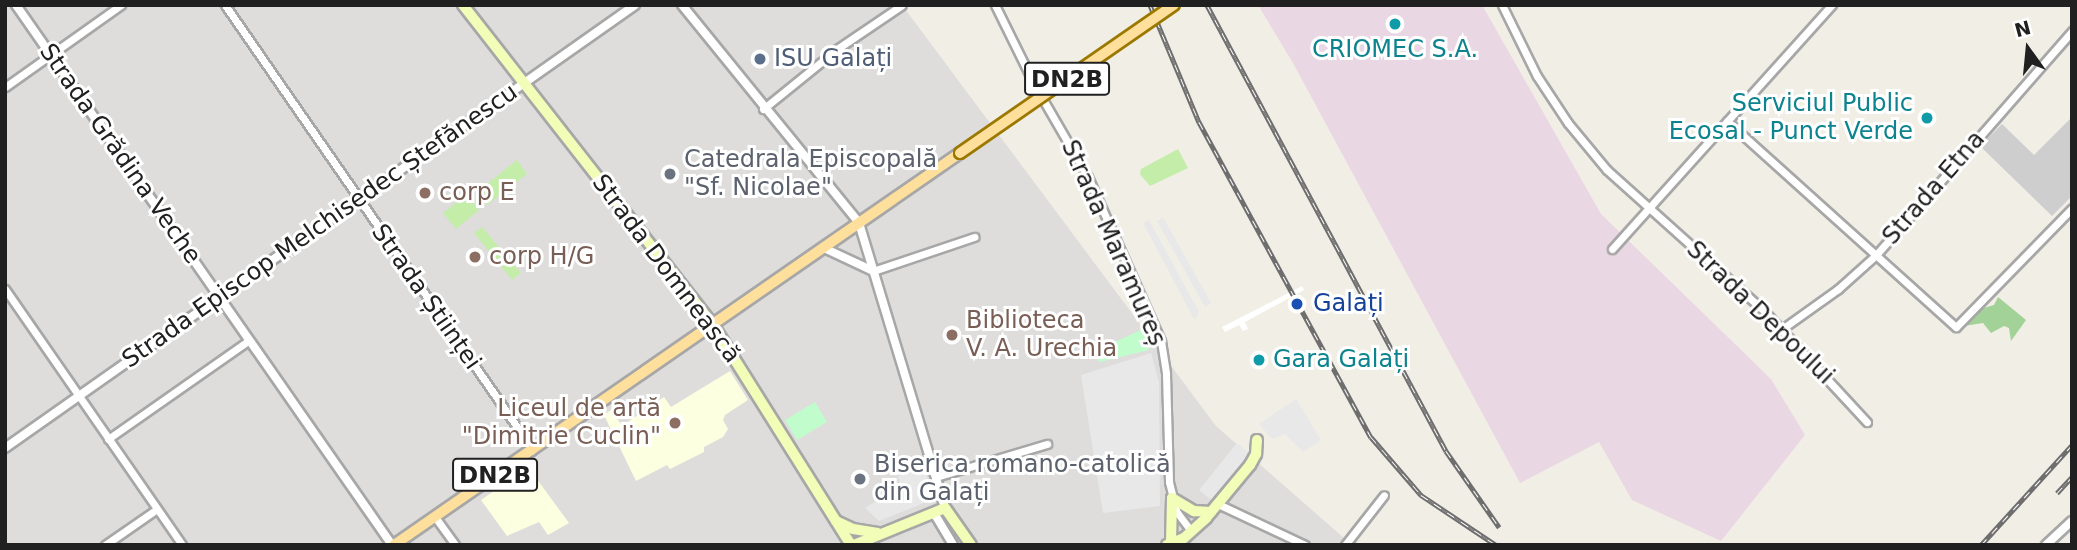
<!DOCTYPE html>
<html>
<head>
<meta charset="utf-8">
<style>
	body { margin:0 }
	#map { position:relative; width:2077px; height:550px; overflow:hidden; background:#f1eee5; font-family:"DejaVu Sans",sans-serif }
	div>[style] { position:absolute }
	[style*='--x'] { left:calc(var(--x)*1px); top:calc(var(--y)*1px); width:calc(var(--w)*1px); rotate:calc(var(--a)*1deg) }
	.residential>* { inset:0; background:#dedddc }
	.industrial>* { inset:0; background:#ead7e4 }
	.education>* { inset:0; background:#fcffe0 }
	.religious>* { inset:0; background:#cecece }
	.grass>* { inset:0; background:#c3eda9 }
	.forest>* { inset:0; background:#a3d298 }
	.park>* { inset:0; background:#c1fccc }
	.parking>* { inset:0; background:#e8e8e8 }
	.pier>* { inset:0; background:#fff }
	.roads { filter:drop-shadow(2px 0 #a7a7a7) drop-shadow(-2px 0 #a7a7a7) drop-shadow(0 2px #a7a7a7) drop-shadow(0 -2px #a7a7a7) }
	.minor>* { height:7px; margin:-3.5px; padding:0 3.5px; transform-origin:3.5px; border-radius:3.5px; background:#fff }
	.tertiary>* { height:8px; margin:-4px; padding:0 4px; transform-origin:4px; border-radius:4px; background:#fff }
	.secondary>* { height:10px; margin:-5px; padding:0 5px; transform-origin:5px; border-radius:5px; background:#f2fdb7 }
	.primary>* { height:10px; margin:-5px; padding:0 5px; transform-origin:5px; border-radius:5px; background:#ffdf9c }
	.rail>* { height:5px; margin-top:-2.5px; transform-origin:0; background:repeating-linear-gradient(90deg,#fff 0 8px,#6e6e6e 0 16px); box-sizing:border-box; border-block:2px solid #6e6e6e }
	.bridges { filter:drop-shadow(2px 0 #9b7800) drop-shadow(-2px 0 #9b7800) drop-shadow(0 2px #9b7800) drop-shadow(0 -2px #9b7800) }
	.primary-bridge>* { height:10px; margin:-5px; padding:0 5px; transform-origin:5px; border-radius:5px; background:#ffdf9c }
	.dots>* { width:19px; height:19px; translate:-50% -50%; box-sizing:border-box; border:4px solid #fff; border-radius:50% }
	span { translate:-50% -50%; white-space:nowrap; text-align:center; line-height:1.15; -webkit-text-stroke:6px #fff; paint-order:stroke }
	.shield-label span { padding:2px 5px; background:#fff; border:2px solid; border-radius:5px; -webkit-text-stroke-width:0 }
	.shield-label { font-size:23px; color:#202020; font-weight:700 }
	.culture-label { font-size:24px; color:#0d838f }
	.right { translate:-100% -50%; text-align:right }
	.left { translate:0 -50%; text-align:left }
	.service-label { font-size:24px; color:#4e5e75 }
	.street-label { font-size:24px; color:#202020 }
	.worship-label { font-size:24px; color:#5b616d }
	.education-label { font-size:24px; color:#785e54 }
	.transit-label { font-size:24px; color:#164399 }
	.frame { position:absolute; inset:0; border:7px solid #202020; pointer-events:none }
	.north { position:absolute; left:1993px; top:14px; width:70px; height:70px; -webkit-text-stroke:5px #fff; paint-order:stroke; rotate:345deg; font-size:19px; font-weight:700; line-height:28px; text-align:center; color:#202020 }
	.north::after { content:''; display:block; margin:auto; width:24px; height:32px; background:#202020; clip-path:polygon(50% 0,100% 100%,50% 72%,0 100%) }
</style>
</head>
<body>
<div id="map">
	<div class="residential">
		<div style="clip-path:polygon(5px 5px,902px 5px,1216px 426px,1352px 545px,5px 545px)"></div>
	</div>
	<div class="industrial">
		<div style="clip-path:polygon(1258px 5px,1482px 5px,1601px 214px,1771px 379px,1805px 435px,1721px 541px,1632px 500px,1599px 442px,1520px 483px,1293px 63px)"></div>
	</div>
	<div class="education">
		<div style="clip-path:polygon(730px 371px,748px 400px,725px 415px,723px 420px,728px 429px,723px 437px,704px 447px,704px 452px,670px 469px,667px 465px,636px 481px,604px 415px,611px 410px,622px 426px,664px 397px,671px 407px)"></div>
		<div style="clip-path:polygon(528px 467px,569px 523px,548px 535px,539px 522px,507px 536px,481px 500px)"></div>
	</div>
	<div class="religious">
		<div style="clip-path:polygon(2071px 118px,2072px 196px,2052px 216px,1980px 146px,2002px 124px,2034px 155px)"></div>
	</div>
	<div class="grass">
		<div style="clip-path:polygon(1178px 149px,1188px 168px,1150px 186px,1140px 174px,1141px 169px)"></div>
		<div style="clip-path:polygon(517px 160px,527px 174px,487px 205px,477px 192px)"></div>
		<div style="clip-path:polygon(467px 194px,479px 210px,456px 229px,443px 213px)"></div>
		<div style="clip-path:polygon(482px 227px,521px 273px,512px 280px,474px 233px)"></div>
	</div>
	<div class="forest">
		<div style="clip-path:polygon(1998px 297px,2026px 320px,2011px 341px,2009px 328px,2004px 326px,1991px 333px,1983px 323px,1964px 326px,1980px 309px,1994px 305px)"></div>
	</div>
	<div class="park">
		<div style="clip-path:polygon(1143px 329px,1149px 350px,1100px 362px,1091px 353px)"></div>
		<div style="clip-path:polygon(815px 402px,827px 422px,797px 440px,785px 420px)"></div>
	</div>
	<div class="parking">
		<div style="clip-path:polygon(1163px 217px,1211px 303px,1205px 307px,1157px 221px)"></div>
		<div style="clip-path:polygon(1149px 220px,1199px 312px,1196px 318px,1194px 319px,1143px 223px)"></div>
		<div style="clip-path:polygon(1151px 353px,1159px 382px,1160px 506px,1103px 513px,1081px 375px)"></div>
		<div style="clip-path:polygon(1296px 399px,1321px 440px,1303px 452px,1285px 434px,1272px 439px,1259px 424px)"></div>
		<div style="clip-path:polygon(1237px 443px,1253px 456px,1214px 502px,1199px 490px)"></div>
		<div style="clip-path:polygon(924px 468px,934px 499px,879px 521px,865px 508px,900px 485px,898px 476px)"></div>
	</div>
	<div class="pier">
		<div style="clip-path:polygon(1302px 286px,1304px 290px,1245px 322px,1248px 329px,1243px 331px,1239px 325px,1225px 332px,1222px 327px)"></div>
	</div>
	<div class="roads">
		<div class="minor">
			<div style="--x:225;--y:5;--w:541;--a:55.31"></div>
			<div style="--x:995;--y:5;--w:88;--a:63.7"></div>
			<div style="--x:1034;--y:84;--w:108;--a:59.9"></div>
			<div style="--x:1088;--y:177;--w:180;--a:66"></div>
			<div style="--x:1161;--y:341;--w:33;--a:81"></div>
			<div style="--x:1166;--y:374;--w:108;--a:88.4"></div>
			<div style="--x:1169;--y:482;--w:30;--a:76"></div>
			<div style="--x:1176;--y:511;--w:26;--a:53"></div>
			<div style="--x:1502;--y:5;--w:79;--a:63.8"></div>
			<div style="--x:1537;--y:76;--w:56;--a:56.6"></div>
			<div style="--x:1568;--y:123;--w:61;--a:50.3"></div>
			<div style="--x:1607;--y:170;--w:212;--a:41.9"></div>
			<div style="--x:1765;--y:312;--w:150;--a:47.2"></div>
			<div style="--x:5;--y:87;--w:142;--a:-35.3"></div>
			<div style="--x:763;--y:109;--w:95;--a:-39"></div>
			<div style="--x:837;--y:49;--w:78;--a:-34.1"></div>
			<div style="--x:1727;--y:121;--w:308;--a:42"></div>
			<div style="--x:1956;--y:327;--w:166;--a:-45.7"></div>
			<div style="--x:1612;--y:249;--w:329;--a:-48"></div>
			<div style="--x:873;--y:271;--w:107;--a:-18.6"></div>
			<div style="--x:5;--y:289;--w:311;--a:55.3"></div>
			<div style="--x:1782;--y:329;--w:69;--a:-35.5"></div>
			<div style="--x:1838;--y:289;--w:51;--a:-41.8"></div>
			<div style="--x:1876;--y:255;--w:298;--a:-48.8"></div>
			<div style="--x:108;--y:439;--w:171;--a:-35"></div>
			<div style="--x:936;--y:477;--w:116;--a:-16.6"></div>
			<div style="--x:1218;--y:504;--w:96;--a:25.2"></div>
			<div style="--x:435;--y:517;--w:34;--a:54"></div>
			<div style="--x:105;--y:545;--w:63;--a:-34.7"></div>
			<div style="--x:1345;--y:545;--w:63;--a:-52"></div>
		</div>
		<div class="tertiary">
			<div style="--x:16;--y:5;--w:658;--a:55.15"></div>
			<div style="--x:682;--y:5;--w:281;--a:50.9"></div>
			<div style="--x:859;--y:223;--w:298;--a:73.2"></div>
			<div style="--x:824;--y:248;--w:54;--a:25.1"></div>
			<div style="--x:5;--y:448;--w:770;--a:-35.11"></div>
			<div style="--x:934;--y:513;--w:37;--a:59"></div>
			<div style="--x:2046;--y:545;--w:35;--a:-43"></div>
		</div>
		<div class="secondary">
			<div style="--x:463;--y:5;--w:406;--a:52"></div>
			<div style="--x:713;--y:325;--w:260;--a:57.9"></div>
			<div style="--x:836;--y:521;--w:19;--a:25"></div>
			<div style="--x:853;--y:529;--w:25;--a:9"></div>
			<div style="--x:1171;--y:543;--w:45;--a:-88.7"></div>
			<div style="--x:1172;--y:498;--w:26;--a:31"></div>
			<div style="--x:1194;--y:511;--w:17;--a:3"></div>
			<div style="--x:854;--y:545;--w:98;--a:-22.1"></div>
			<div style="--x:945;--y:508;--w:45;--a:54.9"></div>
			<div style="--x:1167;--y:545;--w:18;--a:-22"></div>
			<div style="--x:1184;--y:538;--w:30;--a:-42"></div>
			<div style="--x:1206;--y:518;--w:69;--a:-50.3"></div>
			<div style="--x:1250;--y:465;--w:13;--a:-61"></div>
			<div style="--x:1256;--y:454;--w:14;--a:-86"></div>
		</div>
		<div class="primary">
			<div style="--x:394;--y:545;--w:688;--a:-34.71"></div>
		</div>
	</div>
	<div class="rail">
		<div style="--x:1150;--y:5;--w:127;--a:67.3"></div>
		<div style="--x:1199;--y:122;--w:359;--a:61.4"></div>
		<div style="--x:1371;--y:437;--w:77;--a:49.2"></div>
		<div style="--x:1421;--y:495;--w:90;--a:33.7"></div>
		<div style="--x:1207;--y:5;--w:506;--a:61.81"></div>
		<div style="--x:1446;--y:451;--w:93;--a:55.1"></div>
		<div style="--x:2057;--y:493;--w:22;--a:-47"></div>
		<div style="--x:1981;--y:545;--w:135;--a:-47.7"></div>
	</div>
	<div class="bridges">
		<div class="primary-bridge">
			<div style="--x:960;--y:153;--w:260;--a:-34.7"></div>
		</div>
	</div>
	<div class="dots">
		<div style="left:1395px;top:24px;background:#0f9aa8"></div>
		<div style="left:760px;top:59px;background:#5c6f8a"></div>
		<div style="left:1927px;top:118px;background:#0f9aa8"></div>
		<div style="left:670px;top:174px;background:#6b7280"></div>
		<div style="left:425px;top:193px;background:#8d6e63"></div>
		<div style="left:475px;top:257px;background:#8d6e63"></div>
		<div style="left:1297px;top:304px;background:#1a4fb4"></div>
		<div style="left:952px;top:335px;background:#8d6e63"></div>
		<div style="left:1259px;top:360px;background:#0f9aa8"></div>
		<div style="left:675px;top:423px;background:#8d6e63"></div>
		<div style="left:860px;top:479px;background:#6b7280"></div>
	</div>
	<div class="shield-label">
		<span style="left:1067px;top:79px">DN2B</span>
		<span style="left:495px;top:475px">DN2B</span>
	</div>
	<div class="culture-label">
		<span style="left:1395px;top:50px">CRIOMEC S.A.</span>
		<span class="right" style="left:1913px;top:118px">Serviciul Public<br>Ecosal - Punct Verde</span>
		<span class="left" style="left:1273px;top:360px">Gara Galați</span>
	</div>
	<div class="service-label">
		<span class="left" style="left:774px;top:59px">ISU Galați</span>
	</div>
	<div class="street-label">
		<span style="left:120px;top:154px;rotate:55deg">Strada Grădina Veche</span>
		<span style="left:1934px;top:188px;rotate:-49deg">Strada Etna</span>
		<span style="left:320px;top:226px;rotate:-35deg">Strada Episcop Melchisedec Ștefănescu</span>
		<span style="left:1113px;top:243px;rotate:66deg">Strada Maramureș</span>
		<span style="left:666px;top:269px;rotate:53deg">Strada Domnească</span>
		<span style="left:426px;top:297px;rotate:55deg">Strada Științei</span>
		<span style="left:1760px;top:313px;rotate:44deg">Strada Depoului</span>
	</div>
	<div class="worship-label">
		<span class="left" style="left:684px;top:174px">Catedrala Episcopală<br>"Sf. Nicolae"</span>
		<span class="left" style="left:874px;top:479px">Biserica romano-catolică<br>din Galați</span>
	</div>
	<div class="education-label">
		<span class="left" style="left:439px;top:193px">corp E</span>
		<span class="left" style="left:489px;top:257px">corp H/G</span>
		<span class="left" style="left:966px;top:335px">Biblioteca<br>V. A. Urechia</span>
		<span class="right" style="left:661px;top:423px">Liceul de artă<br>"Dimitrie Cuclin"</span>
	</div>
	<div class="transit-label">
		<span class="left" style="left:1313px;top:304px">Galați</span>
	</div>
	<div class="frame"></div>
	<div class="north">N</div>
</div>
</body>
</html>
